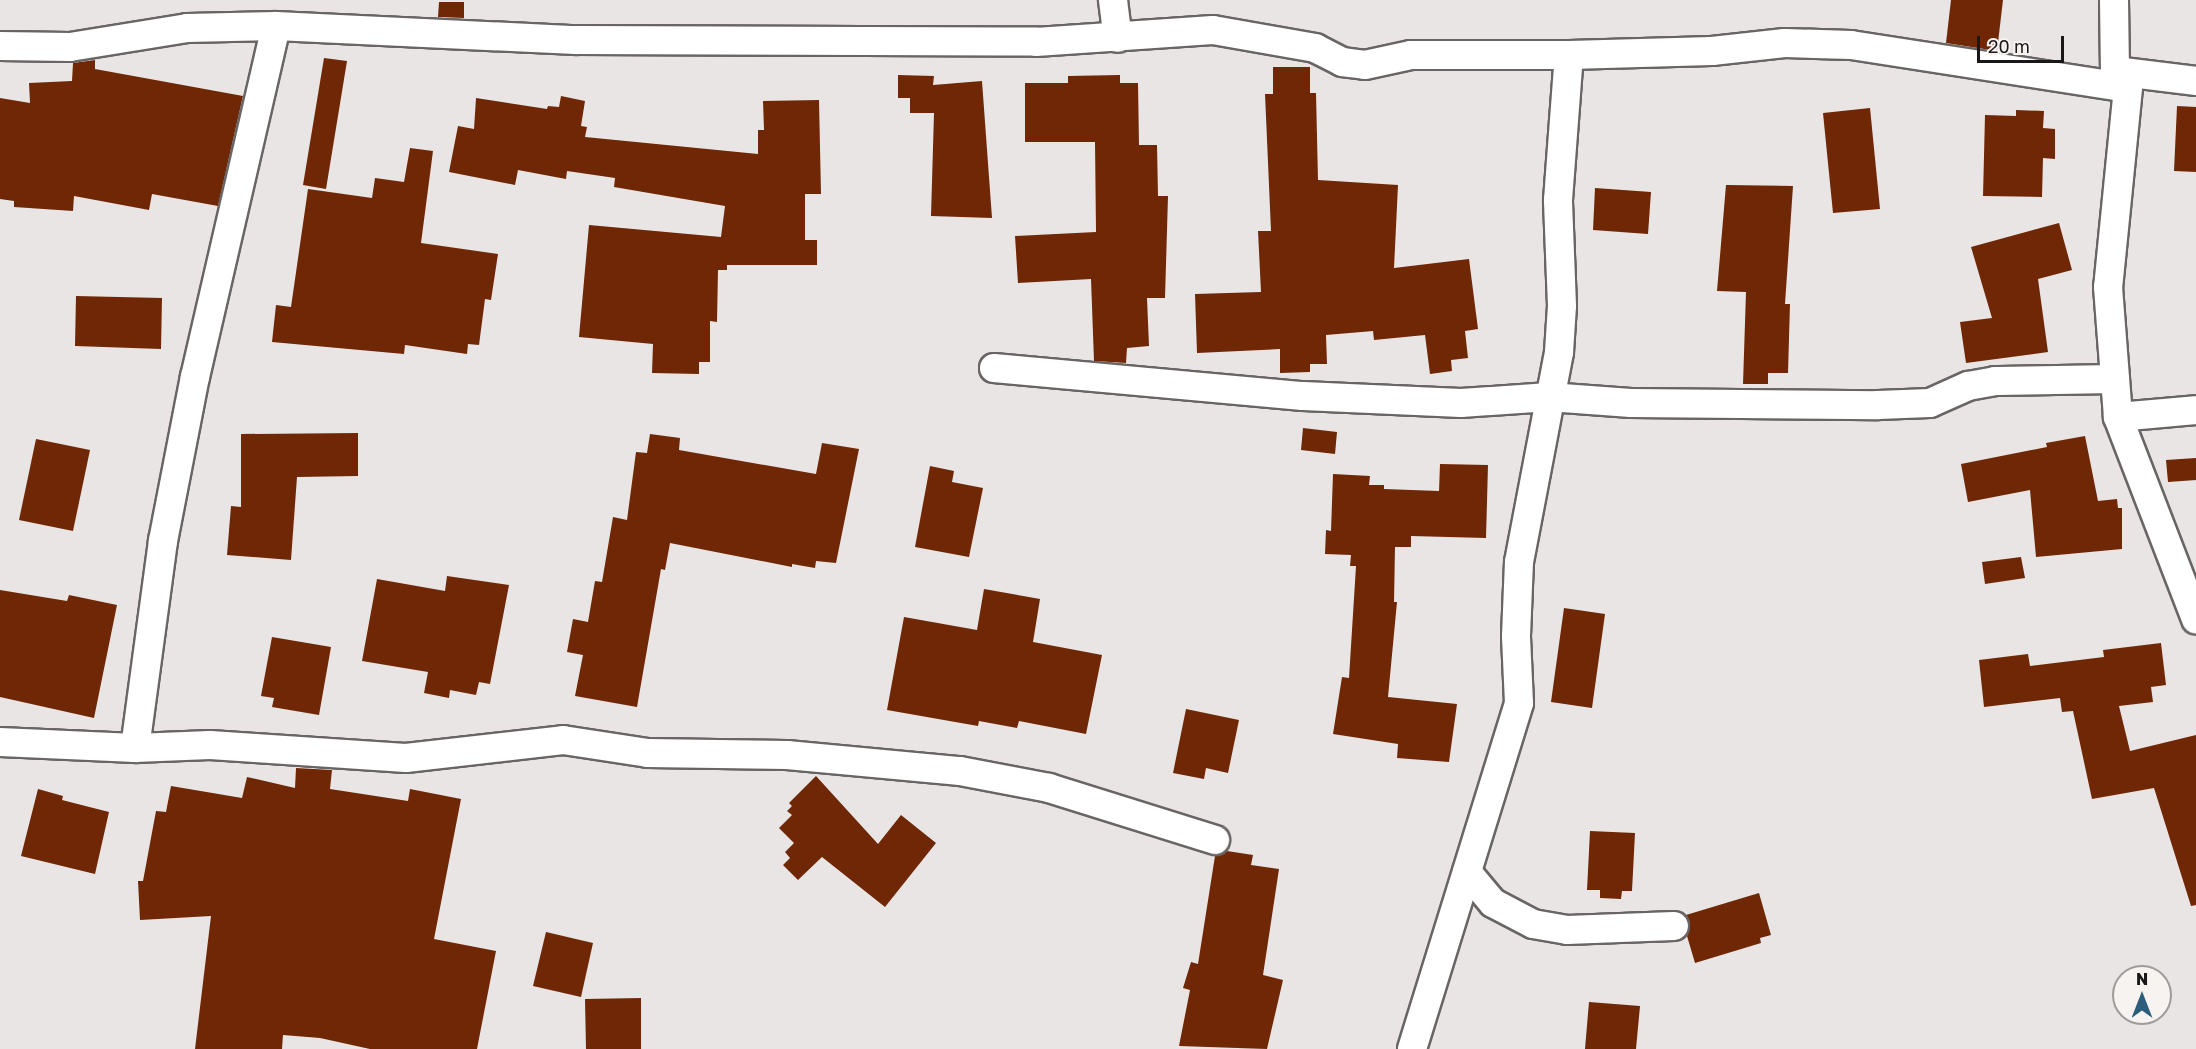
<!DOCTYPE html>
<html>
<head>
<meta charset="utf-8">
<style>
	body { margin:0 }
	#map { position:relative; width:2196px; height:1049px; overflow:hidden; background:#e9e5e4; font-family:"Golos Text",sans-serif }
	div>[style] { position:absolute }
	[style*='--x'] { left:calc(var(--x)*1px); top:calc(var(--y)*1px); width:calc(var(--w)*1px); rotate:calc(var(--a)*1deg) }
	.building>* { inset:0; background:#6f2705 }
	.roads { filter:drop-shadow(2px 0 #686564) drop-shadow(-2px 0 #686564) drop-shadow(0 2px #686564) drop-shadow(0 -2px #686564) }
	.minor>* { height:28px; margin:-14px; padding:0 14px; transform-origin:14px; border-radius:14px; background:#fff }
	span { translate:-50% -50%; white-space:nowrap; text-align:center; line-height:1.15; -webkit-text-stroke:6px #f6f3f1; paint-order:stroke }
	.north { position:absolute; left:2112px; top:965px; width:60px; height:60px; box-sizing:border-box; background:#f6f3f1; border:2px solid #9e9b9a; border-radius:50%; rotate:0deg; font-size:16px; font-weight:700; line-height:24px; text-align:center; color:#191717 }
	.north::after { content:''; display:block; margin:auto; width:21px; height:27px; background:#2c5e7b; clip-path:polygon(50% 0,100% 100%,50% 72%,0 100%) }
	.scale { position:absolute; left:1977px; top:36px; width:87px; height:27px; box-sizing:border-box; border:3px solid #191717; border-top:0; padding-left:8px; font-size:18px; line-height:21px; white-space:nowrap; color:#191717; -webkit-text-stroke:4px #f6f3f1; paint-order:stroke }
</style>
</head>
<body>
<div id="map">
	<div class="building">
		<div style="clip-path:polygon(1951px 0,2003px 0,1997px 51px,1946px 43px)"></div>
		<div style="clip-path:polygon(439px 2px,464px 2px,464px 18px,438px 17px)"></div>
		<div style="clip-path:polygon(324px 58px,347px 61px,326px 189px,303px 185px)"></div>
		<div style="clip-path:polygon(95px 60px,95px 69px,243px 96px,218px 206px,152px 194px,149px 210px,74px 196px,73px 211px,14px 207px,14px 201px,0 199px,0 98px,30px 103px,29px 83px,72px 81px,73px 63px)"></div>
		<div style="clip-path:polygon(1273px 67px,1310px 67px,1310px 93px,1316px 93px,1318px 180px,1398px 185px,1394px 268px,1469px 259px,1478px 329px,1465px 331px,1468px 358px,1451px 360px,1452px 371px,1430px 374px,1425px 335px,1374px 340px,1373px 331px,1326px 335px,1327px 364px,1310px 364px,1310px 372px,1280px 373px,1280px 349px,1197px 353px,1195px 294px,1261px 292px,1258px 231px,1271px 231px,1265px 94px,1273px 94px)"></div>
		<div style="clip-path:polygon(898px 75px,934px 76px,933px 85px,982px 81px,992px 218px,931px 216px,934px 113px,910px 113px,910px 98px,898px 98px)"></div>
		<div style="clip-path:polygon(1120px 75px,1120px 83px,1138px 83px,1139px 145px,1157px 145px,1158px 196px,1168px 196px,1165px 298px,1147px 298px,1149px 346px,1127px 348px,1126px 363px,1094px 361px,1091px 279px,1018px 283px,1015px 236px,1096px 232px,1095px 142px,1025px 142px,1025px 83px,1068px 83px,1068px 76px)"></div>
		<div style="clip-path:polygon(561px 96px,585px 101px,581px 126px,587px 127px,585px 137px,758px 154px,758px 130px,764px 130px,763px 101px,819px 100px,821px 194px,805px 194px,805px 240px,817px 240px,817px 265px,727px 265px,727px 270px,718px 270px,717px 322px,710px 321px,710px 362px,699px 362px,699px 374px,652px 373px,653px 344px,579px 337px,589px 225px,721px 237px,725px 206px,614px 187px,615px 178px,567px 171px,566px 179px,518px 170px,515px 185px,449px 172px,458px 126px,474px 129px,476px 98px,547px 109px,548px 106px,559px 107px)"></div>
		<div style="clip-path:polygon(2177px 106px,2196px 107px,2196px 172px,2174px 171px)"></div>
		<div style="clip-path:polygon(1870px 108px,1880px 209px,1833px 213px,1823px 113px)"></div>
		<div style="clip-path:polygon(2016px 110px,2044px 111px,2043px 128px,2055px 129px,2055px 159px,2043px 158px,2042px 197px,1983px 196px,1985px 115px,2016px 116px)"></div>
		<div style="clip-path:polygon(410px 148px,433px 151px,421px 243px,498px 254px,491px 300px,485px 299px,479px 345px,468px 344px,467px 354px,405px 345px,404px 354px,272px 342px,276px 305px,291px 307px,308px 189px,372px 198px,375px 178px,404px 182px)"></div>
		<div style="clip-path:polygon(1726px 185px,1793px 186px,1785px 304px,1790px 304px,1788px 373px,1768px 373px,1768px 384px,1743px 384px,1746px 292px,1717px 291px)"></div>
		<div style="clip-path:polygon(1595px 188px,1651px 192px,1648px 234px,1593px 230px)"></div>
		<div style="clip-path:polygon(2059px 223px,2072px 270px,2038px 279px,2048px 352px,1966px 363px,1960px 322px,1992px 318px,1971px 247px)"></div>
		<div style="clip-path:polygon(76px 296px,162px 298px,161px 349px,75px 346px)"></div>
		<div style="clip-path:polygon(1303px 428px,1337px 432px,1335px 454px,1301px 450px)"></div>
		<div style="clip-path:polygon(358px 433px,358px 476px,297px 477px,291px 560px,227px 555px,231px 506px,241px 507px,241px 434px)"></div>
		<div style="clip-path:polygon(650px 434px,680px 438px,679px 450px,816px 474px,822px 443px,859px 449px,836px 563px,816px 561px,815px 568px,792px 564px,792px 567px,670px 543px,665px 570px,661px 569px,637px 707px,575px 696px,583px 655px,567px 652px,573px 619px,588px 622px,595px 581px,602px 582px,613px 517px,627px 520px,636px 452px,647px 453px)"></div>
		<div style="clip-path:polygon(2085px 436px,2098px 501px,2117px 499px,2118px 508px,2122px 508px,2122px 549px,2036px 557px,2030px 490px,1968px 502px,1961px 464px,2047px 447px,2046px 443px)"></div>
		<div style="clip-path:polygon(36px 439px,90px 450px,73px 531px,19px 520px)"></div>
		<div style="clip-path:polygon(2196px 458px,2196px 480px,2168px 482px,2166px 460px)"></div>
		<div style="clip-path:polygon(1440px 464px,1488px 465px,1486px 538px,1411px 536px,1411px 547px,1395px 547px,1394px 602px,1397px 602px,1388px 697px,1457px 704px,1449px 762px,1397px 758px,1398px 744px,1333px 734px,1342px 677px,1349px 678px,1356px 566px,1350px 566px,1351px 555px,1325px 554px,1326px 530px,1331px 531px,1333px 474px,1370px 476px,1369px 485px,1384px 485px,1384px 489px,1439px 491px)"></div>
		<div style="clip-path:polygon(930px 466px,954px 471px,952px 482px,983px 488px,969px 557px,915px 547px)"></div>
		<div style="clip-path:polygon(2021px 557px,2025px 578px,1985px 584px,1982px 562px)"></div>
		<div style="clip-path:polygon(447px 576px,509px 585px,490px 684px,479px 682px,476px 695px,450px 690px,449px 698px,424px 693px,428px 672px,362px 661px,377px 579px,445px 591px)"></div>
		<div style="clip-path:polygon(984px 589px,1040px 599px,1033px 642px,1102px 655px,1086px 734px,1019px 721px,1017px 728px,979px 721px,978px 726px,887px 710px,904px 617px,977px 630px)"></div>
		<div style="clip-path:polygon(0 590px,67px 601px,69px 595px,117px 605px,94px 718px,0 697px)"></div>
		<div style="clip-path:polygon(1564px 608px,1605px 614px,1592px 708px,1551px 702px)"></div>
		<div style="clip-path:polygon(272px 637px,331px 647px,319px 715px,272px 707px,274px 698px,261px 696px)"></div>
		<div style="clip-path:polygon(2161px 643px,2166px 685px,2151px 687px,2153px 702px,2119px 706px,2130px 751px,2196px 735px,2196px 905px,2191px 906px,2154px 788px,2092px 799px,2073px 711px,2062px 712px,2060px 698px,1984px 707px,1979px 660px,2028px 654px,2030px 666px,2104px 657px,2103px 650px)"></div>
		<div style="clip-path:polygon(1186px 709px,1239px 720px,1228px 773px,1206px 768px,1204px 779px,1173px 773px)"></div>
		<div style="clip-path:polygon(296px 768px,332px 770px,330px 789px,408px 801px,410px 789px,461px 799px,434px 939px,496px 951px,477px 1049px,370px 1049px,320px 1038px,283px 1035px,282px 1049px,195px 1049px,211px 916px,140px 920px,138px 881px,143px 881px,156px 811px,166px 812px,171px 786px,242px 798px,247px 777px,295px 788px)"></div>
		<div style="clip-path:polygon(816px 776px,878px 844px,901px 815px,936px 843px,885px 907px,822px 857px,798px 880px,783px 865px,790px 858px,785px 852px,794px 843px,779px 828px,792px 815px,787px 811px,792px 806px,789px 803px)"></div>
		<div style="clip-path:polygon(38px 789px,63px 796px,62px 800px,109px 812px,95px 874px,21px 856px)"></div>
		<div style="clip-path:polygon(1590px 831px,1635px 833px,1632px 891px,1622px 891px,1621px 899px,1600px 898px,1600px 890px,1587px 890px)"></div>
		<div style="clip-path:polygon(1227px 851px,1253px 855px,1251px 865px,1279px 869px,1263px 975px,1283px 980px,1267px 1049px,1179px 1046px,1190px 990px,1183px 988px,1191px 962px,1198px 964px,1215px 856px)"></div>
		<div style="clip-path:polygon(1759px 893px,1771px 935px,1760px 938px,1761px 943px,1695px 963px,1687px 936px,1690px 925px,1686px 915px)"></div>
		<div style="clip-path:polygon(546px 932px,593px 943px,581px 997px,533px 986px)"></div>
		<div style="clip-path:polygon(641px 998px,641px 1049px,586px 1049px,585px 999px)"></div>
		<div style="clip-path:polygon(1589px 1002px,1640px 1006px,1636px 1049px,1585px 1049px)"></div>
	</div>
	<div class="roads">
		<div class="minor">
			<div style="--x:1113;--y:0;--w:38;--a:83"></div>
			<div style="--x:2114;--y:0;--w:71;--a:89.2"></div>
			<div style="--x:2115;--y:71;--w:21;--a:53"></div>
			<div style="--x:2128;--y:88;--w:200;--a:95.7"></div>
			<div style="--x:2108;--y:287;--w:130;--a:85.6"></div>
			<div style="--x:2118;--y:417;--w:217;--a:68.9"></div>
			<div style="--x:0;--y:46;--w:70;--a:0.8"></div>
			<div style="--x:70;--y:47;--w:119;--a:-9.2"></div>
			<div style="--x:187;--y:28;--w:89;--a:-1.3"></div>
			<div style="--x:276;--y:26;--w:300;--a:2.7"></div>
			<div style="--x:576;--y:40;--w:460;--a:0.2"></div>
			<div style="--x:1036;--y:42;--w:177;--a:-3.9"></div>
			<div style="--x:1213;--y:30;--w:104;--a:10"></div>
			<div style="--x:1315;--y:48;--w:30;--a:27"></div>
			<div style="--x:1342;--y:62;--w:23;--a:7"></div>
			<div style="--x:1365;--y:65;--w:47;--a:-12.3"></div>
			<div style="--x:1411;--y:55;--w:158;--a:0"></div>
			<div style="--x:1569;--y:55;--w:143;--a:-1.6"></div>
			<div style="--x:1712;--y:51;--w:73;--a:-6.3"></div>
			<div style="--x:1785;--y:43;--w:66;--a:1.7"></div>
			<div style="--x:1851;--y:45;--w:280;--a:8.8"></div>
			<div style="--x:2115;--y:71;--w:82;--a:7"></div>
			<div style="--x:994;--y:368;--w:310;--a:5.2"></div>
			<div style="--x:1303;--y:396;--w:158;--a:2.5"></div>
			<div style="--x:1461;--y:403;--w:88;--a:-3.9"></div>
			<div style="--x:1549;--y:397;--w:82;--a:4.2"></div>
			<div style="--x:1631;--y:403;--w:247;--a:0.5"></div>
			<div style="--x:1878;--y:405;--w:52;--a:-2.2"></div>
			<div style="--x:1930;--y:403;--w:42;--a:-24.1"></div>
			<div style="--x:1968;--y:386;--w:27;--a:-10"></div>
			<div style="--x:1995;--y:381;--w:120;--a:-1"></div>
			<div style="--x:2118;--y:417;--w:78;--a:-5.1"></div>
			<div style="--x:0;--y:742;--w:135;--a:2.5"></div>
			<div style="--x:135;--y:748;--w:75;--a:-2.3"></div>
			<div style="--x:210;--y:745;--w:196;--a:3.8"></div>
			<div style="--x:406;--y:758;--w:158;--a:-6.5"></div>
			<div style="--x:563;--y:740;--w:86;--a:8.7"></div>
			<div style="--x:648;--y:753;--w:139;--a:0.8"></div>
			<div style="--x:787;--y:755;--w:174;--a:5.3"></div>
			<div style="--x:960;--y:771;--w:91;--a:10.8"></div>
			<div style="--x:1049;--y:788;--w:174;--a:17.4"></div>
			<div style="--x:135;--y:748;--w:209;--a:-82.3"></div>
			<div style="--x:163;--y:541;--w:167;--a:-79"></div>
			<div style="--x:195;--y:377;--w:360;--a:-77"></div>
			<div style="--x:1467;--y:872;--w:40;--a:50"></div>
			<div style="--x:1493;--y:903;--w:45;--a:27.7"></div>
			<div style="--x:1533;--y:924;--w:35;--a:10"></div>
			<div style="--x:1567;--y:930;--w:107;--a:-2.1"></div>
			<div style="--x:1412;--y:1049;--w:362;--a:-72.8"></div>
			<div style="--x:1519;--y:703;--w:67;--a:-92.6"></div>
			<div style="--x:1516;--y:636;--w:74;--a:-87.7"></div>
			<div style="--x:1519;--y:562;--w:214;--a:-79.2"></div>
			<div style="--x:1559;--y:352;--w:46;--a:-86.3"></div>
			<div style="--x:1562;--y:306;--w:106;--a:-92.2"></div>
			<div style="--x:1558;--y:200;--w:145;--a:-85.7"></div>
		</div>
	</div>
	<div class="north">N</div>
	<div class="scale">20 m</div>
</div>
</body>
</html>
